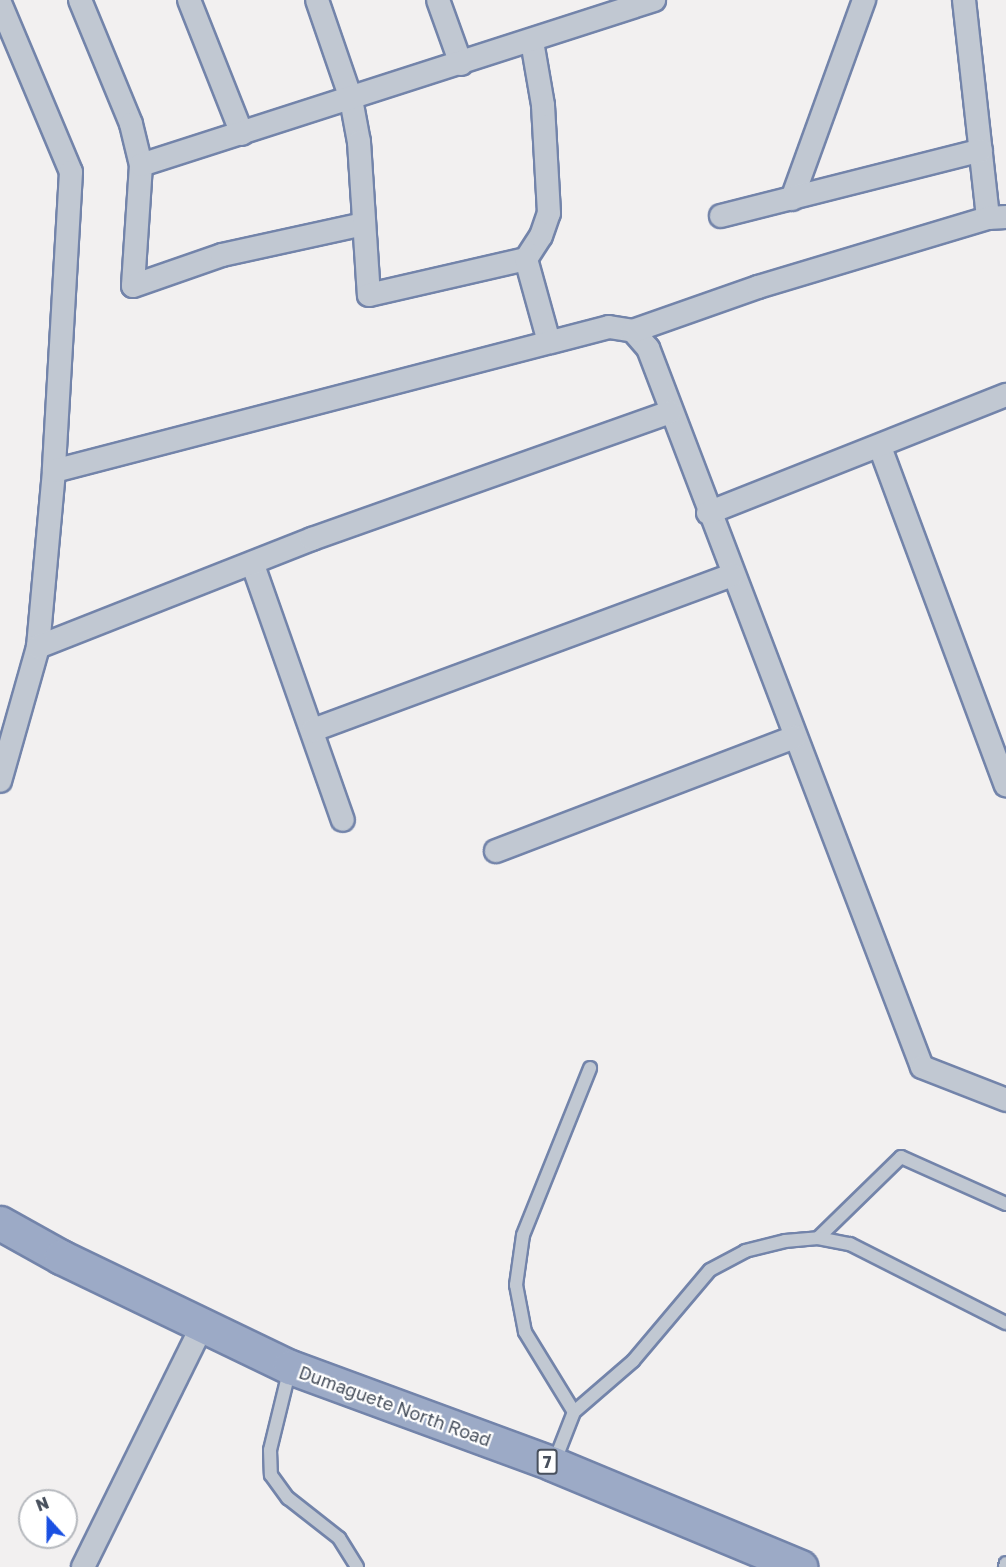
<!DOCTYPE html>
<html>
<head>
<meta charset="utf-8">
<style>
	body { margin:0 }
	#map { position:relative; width:1006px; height:1567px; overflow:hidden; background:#f2f0f0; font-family:"Golos Text",sans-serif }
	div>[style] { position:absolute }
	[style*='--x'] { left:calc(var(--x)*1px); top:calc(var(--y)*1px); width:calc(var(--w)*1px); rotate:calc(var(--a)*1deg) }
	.roads { filter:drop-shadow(2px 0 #7384aa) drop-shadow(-2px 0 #7384aa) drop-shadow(0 2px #7384aa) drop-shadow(0 -2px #7384aa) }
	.service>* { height:12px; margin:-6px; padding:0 6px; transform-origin:6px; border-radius:6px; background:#c1c8d2 }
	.minor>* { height:22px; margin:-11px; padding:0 11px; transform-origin:11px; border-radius:11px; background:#c1c8d2 }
	.trunk>* { height:33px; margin:-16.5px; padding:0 16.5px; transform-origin:16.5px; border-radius:16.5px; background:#9caac6 }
	span { translate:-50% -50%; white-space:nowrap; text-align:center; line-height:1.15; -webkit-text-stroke:4.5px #fff; paint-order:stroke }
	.shield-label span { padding:2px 4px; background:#fff; border:2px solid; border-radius:4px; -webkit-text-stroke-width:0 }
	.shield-label { font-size:16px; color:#48505d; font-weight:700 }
	.street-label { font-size:18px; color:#48505d }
	.north { position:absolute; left:18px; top:1489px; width:60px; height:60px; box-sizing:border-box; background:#fff; border:2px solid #b6b9be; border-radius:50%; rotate:339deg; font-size:16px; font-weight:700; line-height:24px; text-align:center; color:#48505d }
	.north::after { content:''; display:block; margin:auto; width:21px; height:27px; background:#1a50e2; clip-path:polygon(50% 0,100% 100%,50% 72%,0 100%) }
</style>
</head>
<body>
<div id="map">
	<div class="roads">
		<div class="service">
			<div style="--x:818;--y:1238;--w:116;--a:-44.3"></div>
			<div style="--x:901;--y:1157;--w:115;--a:24.1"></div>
			<div style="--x:290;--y:1368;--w:84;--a:103.7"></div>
			<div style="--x:270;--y:1450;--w:25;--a:88"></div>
			<div style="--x:271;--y:1475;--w:29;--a:54"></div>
			<div style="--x:288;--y:1498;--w:65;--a:38.1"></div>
			<div style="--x:339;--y:1538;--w:34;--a:58"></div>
			<div style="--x:574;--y:1412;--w:94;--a:-121.5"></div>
			<div style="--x:525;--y:1332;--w:48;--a:-100.8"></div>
			<div style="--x:516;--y:1285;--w:50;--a:-82"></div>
			<div style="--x:523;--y:1235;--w:180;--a:-68.1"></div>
			<div style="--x:554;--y:1463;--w:55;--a:-68.6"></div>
			<div style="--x:574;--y:1412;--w:78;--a:-40.8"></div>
			<div style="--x:633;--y:1361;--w:119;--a:-49.8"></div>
			<div style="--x:710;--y:1270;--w:40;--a:-28"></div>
			<div style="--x:745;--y:1251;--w:41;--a:-14"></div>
			<div style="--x:785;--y:1241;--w:33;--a:-5"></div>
			<div style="--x:818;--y:1238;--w:33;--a:11"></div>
			<div style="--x:850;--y:1244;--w:175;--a:26.9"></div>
			<div style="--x:1005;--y:1567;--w:4;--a:-76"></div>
		</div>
		<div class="minor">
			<div style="--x:80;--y:0;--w:134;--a:67.6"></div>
			<div style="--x:131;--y:124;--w:42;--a:76.3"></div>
			<div style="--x:141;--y:165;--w:121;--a:93.8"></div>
			<div style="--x:133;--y:286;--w:94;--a:-19.2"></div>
			<div style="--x:222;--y:255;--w:145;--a:-12.3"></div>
			<div style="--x:189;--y:0;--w:144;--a:68.4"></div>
			<div style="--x:317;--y:0;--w:105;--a:71"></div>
			<div style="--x:351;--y:99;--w:44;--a:79.5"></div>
			<div style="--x:359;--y:142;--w:153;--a:86.3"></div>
			<div style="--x:369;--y:295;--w:161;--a:-12.9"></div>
			<div style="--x:526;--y:259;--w:27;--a:-57"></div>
			<div style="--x:541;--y:236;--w:24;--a:-71"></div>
			<div style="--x:549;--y:213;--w:108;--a:-93.2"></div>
			<div style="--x:543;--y:105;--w:65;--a:-99.8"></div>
			<div style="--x:438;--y:0;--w:68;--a:70.2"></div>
			<div style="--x:964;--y:0;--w:219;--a:83.7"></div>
			<div style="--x:0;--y:3;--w:183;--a:67.2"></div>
			<div style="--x:71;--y:172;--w:299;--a:93.3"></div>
			<div style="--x:54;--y:471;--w:177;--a:95.2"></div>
			<div style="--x:38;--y:647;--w:139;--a:105.8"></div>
			<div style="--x:141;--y:165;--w:539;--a:-17.83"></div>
			<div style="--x:792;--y:199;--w:212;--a:-70.1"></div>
			<div style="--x:721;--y:216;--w:268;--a:-14.2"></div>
			<div style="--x:526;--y:259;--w:86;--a:74.5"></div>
			<div style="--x:633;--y:331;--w:23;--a:49"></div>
			<div style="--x:648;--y:348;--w:769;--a:69.14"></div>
			<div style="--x:922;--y:1067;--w:90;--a:21.4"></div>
			<div style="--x:880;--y:447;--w:361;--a:69.6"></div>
			<div style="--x:54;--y:471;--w:573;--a:-14.55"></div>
			<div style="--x:609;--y:327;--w:24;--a:9"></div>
			<div style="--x:633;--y:331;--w:133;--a:-19.4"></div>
			<div style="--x:758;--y:287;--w:240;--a:-16.7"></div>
			<div style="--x:988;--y:218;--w:18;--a:-3"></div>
			<div style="--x:708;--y:513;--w:321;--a:-21.6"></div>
			<div style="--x:253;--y:565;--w:270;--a:70.6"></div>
			<div style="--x:38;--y:647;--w:295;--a:-21.5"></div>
			<div style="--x:312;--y:539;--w:380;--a:-19.5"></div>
			<div style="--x:313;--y:730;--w:447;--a:-20.3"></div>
			<div style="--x:496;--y:851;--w:320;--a:-20.9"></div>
			<div style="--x:83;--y:1567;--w:269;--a:-63.7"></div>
		</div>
		<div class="trunk">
			<div style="--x:0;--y:1223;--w:70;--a:29.1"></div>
			<div style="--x:61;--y:1257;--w:254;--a:25.7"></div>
			<div style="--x:290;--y:1367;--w:280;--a:20.2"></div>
			<div style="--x:553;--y:1464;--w:268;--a:22.6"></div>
		</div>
	</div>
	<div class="shield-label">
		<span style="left:547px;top:1462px">7</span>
	</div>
	<div class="street-label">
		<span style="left:395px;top:1406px;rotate:20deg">Dumaguete North Road</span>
	</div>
	<div class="north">N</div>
</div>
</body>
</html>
